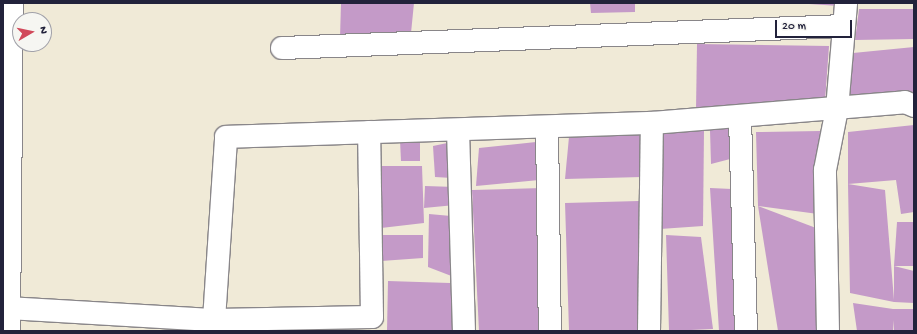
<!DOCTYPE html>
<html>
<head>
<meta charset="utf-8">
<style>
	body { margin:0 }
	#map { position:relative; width:917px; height:334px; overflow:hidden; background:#f0ead7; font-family:"Gochi Hand",sans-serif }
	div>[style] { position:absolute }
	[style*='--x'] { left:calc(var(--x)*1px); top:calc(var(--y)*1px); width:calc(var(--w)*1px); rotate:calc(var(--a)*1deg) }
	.building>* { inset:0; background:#c49ac8 }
	.roads { filter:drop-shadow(1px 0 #898689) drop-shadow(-1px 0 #898689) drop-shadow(0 1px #898689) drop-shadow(0 -1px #898689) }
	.street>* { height:22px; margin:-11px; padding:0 11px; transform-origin:11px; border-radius:11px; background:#fff }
	.highway>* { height:22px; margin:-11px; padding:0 11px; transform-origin:11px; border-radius:11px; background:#fff }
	span { translate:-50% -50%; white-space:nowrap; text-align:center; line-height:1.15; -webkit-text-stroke:3px #f6f6f2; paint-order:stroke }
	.frame { position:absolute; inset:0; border:4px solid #22223b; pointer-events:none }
	.north { position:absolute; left:12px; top:12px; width:40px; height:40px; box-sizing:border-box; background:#f6f6f2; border:1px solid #a1a1a9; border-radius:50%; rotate:81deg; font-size:11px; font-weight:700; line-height:16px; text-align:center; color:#22223b }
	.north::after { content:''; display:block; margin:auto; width:14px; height:18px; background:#d1495b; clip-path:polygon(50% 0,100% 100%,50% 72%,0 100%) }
	.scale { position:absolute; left:775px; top:20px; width:77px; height:18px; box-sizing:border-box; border:2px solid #22223b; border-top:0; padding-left:5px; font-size:12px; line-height:14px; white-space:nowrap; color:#22223b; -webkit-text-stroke:3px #f6f6f2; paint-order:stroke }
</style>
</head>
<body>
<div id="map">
	<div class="building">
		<div style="clip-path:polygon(341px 3px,414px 3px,411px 33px,340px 38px)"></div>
		<div style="clip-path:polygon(590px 3px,635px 3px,635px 12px,591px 13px)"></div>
		<div style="clip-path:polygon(794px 3px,839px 3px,839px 6px)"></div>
		<div style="clip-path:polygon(859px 9px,914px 9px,914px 39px,855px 40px)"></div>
		<div style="clip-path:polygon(697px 44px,829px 46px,825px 101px,696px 110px)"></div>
		<div style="clip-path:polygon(914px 47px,914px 96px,848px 99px,853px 53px)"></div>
		<div style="clip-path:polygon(914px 125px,914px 212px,901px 214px,896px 180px,848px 184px,885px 190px,894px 300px,894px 266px,914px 271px,914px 303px,894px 302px,850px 293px,848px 184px,848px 132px)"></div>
		<div style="clip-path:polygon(732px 128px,734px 158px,711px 164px,710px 130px)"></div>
		<div style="clip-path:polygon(704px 130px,703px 226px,660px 229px,662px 133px)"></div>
		<div style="clip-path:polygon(820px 131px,818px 214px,758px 206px,756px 132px)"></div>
		<div style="clip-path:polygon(644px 134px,642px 177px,565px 179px,569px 137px)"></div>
		<div style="clip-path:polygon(400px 140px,420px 140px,420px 161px,401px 161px)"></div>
		<div style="clip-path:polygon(452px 142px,452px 178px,435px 177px,433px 146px)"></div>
		<div style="clip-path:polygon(536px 142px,539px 180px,476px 186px,479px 148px)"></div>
		<div style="clip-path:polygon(376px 166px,422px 166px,424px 223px,381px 228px)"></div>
		<div style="clip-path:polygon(425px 186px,455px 187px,455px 205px,424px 208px)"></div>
		<div style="clip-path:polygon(542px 188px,544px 331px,479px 331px,472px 190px)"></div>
		<div style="clip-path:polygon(710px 188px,732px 189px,744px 331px,719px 331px)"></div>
		<div style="clip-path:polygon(639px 201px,644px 331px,569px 331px,565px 203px)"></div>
		<div style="clip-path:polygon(758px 206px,816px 228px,827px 331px,778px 331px)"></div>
		<div style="clip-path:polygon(429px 214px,451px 216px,454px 277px,428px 267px)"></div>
		<div style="clip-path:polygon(897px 222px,914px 222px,914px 266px,894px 266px)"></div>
		<div style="clip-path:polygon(377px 235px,423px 235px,423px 258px,381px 261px)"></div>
		<div style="clip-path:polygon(666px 235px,701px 237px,713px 329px,669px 331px)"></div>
		<div style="clip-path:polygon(388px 281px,450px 283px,456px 331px,387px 331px)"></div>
		<div style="clip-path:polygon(853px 303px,893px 309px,914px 309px,914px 331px,894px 331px,894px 320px,893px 331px,857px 331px)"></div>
	</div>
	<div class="roads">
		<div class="street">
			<div style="--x:282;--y:48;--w:562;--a:-2.24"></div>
			<div style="--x:740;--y:117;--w:214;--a:88.4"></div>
			<div style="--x:547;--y:127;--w:204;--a:89.2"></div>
			<div style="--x:458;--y:130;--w:201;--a:88.3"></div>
			<div style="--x:9;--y:308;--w:205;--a:3.4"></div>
			<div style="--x:214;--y:320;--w:183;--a:-86.2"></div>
			<div style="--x:226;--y:137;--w:426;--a:-1.9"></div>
			<div style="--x:214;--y:320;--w:158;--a:-1.1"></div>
			<div style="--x:372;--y:317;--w:185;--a:-90.9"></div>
			<div style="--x:649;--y:331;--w:208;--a:-89.2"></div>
			<div style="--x:652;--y:123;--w:254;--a:-4.7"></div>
			<div style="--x:905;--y:102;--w:10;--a:24"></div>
			<div style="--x:828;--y:331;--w:161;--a:-91.1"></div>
			<div style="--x:825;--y:170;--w:62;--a:-78.9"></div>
			<div style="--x:837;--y:109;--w:106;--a:-85.1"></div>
		</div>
		<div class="highway">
			<div style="--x:9;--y:331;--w:328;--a:-89.5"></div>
		</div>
	</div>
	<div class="frame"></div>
	<div class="north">N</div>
	<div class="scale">20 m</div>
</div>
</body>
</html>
